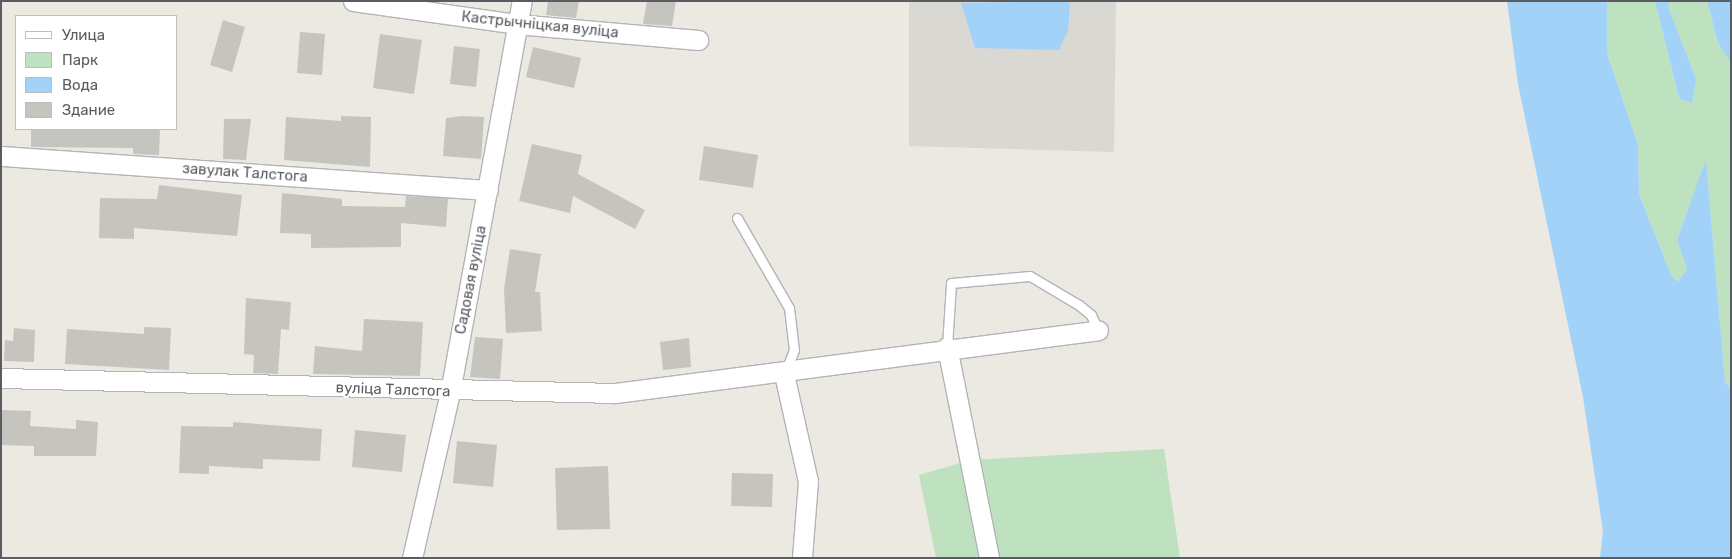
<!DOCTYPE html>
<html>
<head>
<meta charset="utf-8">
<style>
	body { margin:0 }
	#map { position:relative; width:1732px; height:559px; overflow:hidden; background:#ebe9e1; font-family:Rubik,sans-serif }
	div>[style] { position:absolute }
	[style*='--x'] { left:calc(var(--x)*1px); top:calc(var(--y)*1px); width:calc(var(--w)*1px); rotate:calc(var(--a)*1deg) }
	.industrial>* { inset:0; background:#dad8d3 }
	.green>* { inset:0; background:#bee2bf }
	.water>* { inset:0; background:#a3d2f9 }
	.building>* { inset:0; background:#c6c4be }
	.roads { filter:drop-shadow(1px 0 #b2b4b8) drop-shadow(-1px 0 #b2b4b8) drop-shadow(0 1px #b2b4b8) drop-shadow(0 -1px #b2b4b8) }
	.service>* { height:9px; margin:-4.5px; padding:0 4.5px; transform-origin:4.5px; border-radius:4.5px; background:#fff }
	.minor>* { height:19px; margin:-9.5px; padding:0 9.5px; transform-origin:9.5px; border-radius:9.5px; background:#fff }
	span { translate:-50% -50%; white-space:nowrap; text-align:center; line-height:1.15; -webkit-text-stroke:4px #fff; paint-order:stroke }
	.street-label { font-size:15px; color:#595d61 }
	.frame { position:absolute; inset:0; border:2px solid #595d61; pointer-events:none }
	.legend { position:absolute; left:15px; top:15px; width:162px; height:115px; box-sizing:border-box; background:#fff; border:1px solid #bdbec0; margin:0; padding:6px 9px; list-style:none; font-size:15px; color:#595d61 }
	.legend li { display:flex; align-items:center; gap:10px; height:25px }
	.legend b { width:25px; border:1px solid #bdbec0 }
</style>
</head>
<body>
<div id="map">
	<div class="industrial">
		<div style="clip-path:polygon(909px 1px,1116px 1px,1114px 152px,909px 146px)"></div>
	</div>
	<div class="green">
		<div style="clip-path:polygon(1607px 1px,1655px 1px,1679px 98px,1696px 79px,1668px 6px,1671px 1px,1707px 1px,1718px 43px,1731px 63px,1731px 389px,1725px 382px,1706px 160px,1677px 240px,1687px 269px,1680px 281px,1672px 277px,1639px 194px,1638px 145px,1607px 53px)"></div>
		<div style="clip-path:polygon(1164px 449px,1180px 558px,936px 558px,919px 475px,970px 460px)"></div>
	</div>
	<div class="water">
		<div style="clip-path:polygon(1070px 1px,1068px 31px,1059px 50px,975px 48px,961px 3px)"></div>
		<div style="clip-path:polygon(1507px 1px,1607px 1px,1607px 53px,1638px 145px,1639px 194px,1672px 277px,1679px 281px,1687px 269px,1677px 240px,1706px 159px,1725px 382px,1731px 389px,1731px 558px,1600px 558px,1603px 531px,1583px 397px,1518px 84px)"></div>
		<div style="clip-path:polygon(1655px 1px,1671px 1px,1668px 6px,1696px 79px,1692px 103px,1679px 98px)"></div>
		<div style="clip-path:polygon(1707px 1px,1731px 1px,1731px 63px,1718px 43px)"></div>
	</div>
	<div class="building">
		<div style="clip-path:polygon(548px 1px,579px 1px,576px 18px,546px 15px)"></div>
		<div style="clip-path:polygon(647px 1px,676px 1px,672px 26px,643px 24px)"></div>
		<div style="clip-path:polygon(223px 20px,245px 27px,232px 72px,210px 65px)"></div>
		<div style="clip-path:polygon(300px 32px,325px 34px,322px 75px,297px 73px)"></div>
		<div style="clip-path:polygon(380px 34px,422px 40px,414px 94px,373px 88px)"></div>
		<div style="clip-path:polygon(454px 46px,480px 49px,476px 87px,450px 84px)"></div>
		<div style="clip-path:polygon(533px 47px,581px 58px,574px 88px,526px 77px)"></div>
		<div style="clip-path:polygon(341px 116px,371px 117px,370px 167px,284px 160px,286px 117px,341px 121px)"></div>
		<div style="clip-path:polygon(463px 116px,484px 117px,481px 159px,443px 156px,446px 118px)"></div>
		<div style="clip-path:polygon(224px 119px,251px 119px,246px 160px,223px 159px)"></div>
		<div style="clip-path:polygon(31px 129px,160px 129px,159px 155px,133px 154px,133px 148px,31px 147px)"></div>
		<div style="clip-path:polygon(532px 144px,582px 155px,578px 174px,645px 210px,635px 229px,573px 196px,570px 213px,519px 201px)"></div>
		<div style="clip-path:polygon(704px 146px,758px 155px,753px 188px,699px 180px)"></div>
		<div style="clip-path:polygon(159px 185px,242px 195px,237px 236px,134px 228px,134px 239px,99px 238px,100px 198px,157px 199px)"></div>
		<div style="clip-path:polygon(282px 193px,342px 199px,342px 206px,405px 207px,406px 196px,448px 198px,446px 227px,401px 223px,401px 247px,311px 248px,311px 234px,280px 233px)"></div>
		<div style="clip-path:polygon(510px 249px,541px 254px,535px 292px,540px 292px,542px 331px,506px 333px,504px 289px)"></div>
		<div style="clip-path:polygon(246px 298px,291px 302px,289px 330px,281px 329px,278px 374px,253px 373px,254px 355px,244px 354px)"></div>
		<div style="clip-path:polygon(364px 319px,423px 322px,420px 376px,313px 374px,315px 346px,362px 351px)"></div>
		<div style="clip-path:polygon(144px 327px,171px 328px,169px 370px,65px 364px,67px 329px,144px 334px)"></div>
		<div style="clip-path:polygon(14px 328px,35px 330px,34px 362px,4px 361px,5px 340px,13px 341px)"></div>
		<div style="clip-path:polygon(475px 337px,503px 339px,500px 379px,470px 377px)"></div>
		<div style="clip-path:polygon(689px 338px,691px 367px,663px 370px,660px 342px)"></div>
		<div style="clip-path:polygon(1px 410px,31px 411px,30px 426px,76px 429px,76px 420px,98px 422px,96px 456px,34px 456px,34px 446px,1px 445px)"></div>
		<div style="clip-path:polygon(233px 422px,322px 429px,320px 461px,263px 459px,263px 469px,209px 466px,209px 474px,179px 473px,181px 426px,233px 427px)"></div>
		<div style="clip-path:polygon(355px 430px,406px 435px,402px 472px,352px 467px)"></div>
		<div style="clip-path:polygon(457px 441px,497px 445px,493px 487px,453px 483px)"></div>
		<div style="clip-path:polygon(608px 466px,610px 529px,557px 530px,555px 468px)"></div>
		<div style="clip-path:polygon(732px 473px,773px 474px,772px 507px,731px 506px)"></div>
	</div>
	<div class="roads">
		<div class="service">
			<div style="--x:737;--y:218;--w:104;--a:60"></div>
			<div style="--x:789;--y:308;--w:42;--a:83.2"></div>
			<div style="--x:794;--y:350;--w:22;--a:112"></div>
			<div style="--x:947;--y:347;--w:64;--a:-86.4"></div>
			<div style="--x:951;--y:283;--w:79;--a:-5.1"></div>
			<div style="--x:1030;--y:276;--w:57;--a:30.6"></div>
			<div style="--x:1079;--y:305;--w:16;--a:40"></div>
			<div style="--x:1091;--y:315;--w:17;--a:65"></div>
		</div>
		<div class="minor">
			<div style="--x:353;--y:1;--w:165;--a:8"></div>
			<div style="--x:516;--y:24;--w:183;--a:5"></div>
			<div style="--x:1;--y:156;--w:488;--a:4"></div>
			<div style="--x:947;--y:347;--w:215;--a:78.7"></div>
			<div style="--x:784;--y:374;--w:110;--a:77.4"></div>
			<div style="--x:808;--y:481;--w:77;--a:94.5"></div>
			<div style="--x:1;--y:378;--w:614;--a:1.4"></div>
			<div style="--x:615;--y:393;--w:487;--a:-7.4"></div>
			<div style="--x:412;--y:558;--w:170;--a:-77.1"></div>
			<div style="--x:450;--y:392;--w:398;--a:-79.6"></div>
		</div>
	</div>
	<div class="street-label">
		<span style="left:540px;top:25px;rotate:6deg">Кастрычніцкая вуліца</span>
		<span style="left:245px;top:173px;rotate:4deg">завулак Талстога</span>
		<span style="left:471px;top:280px;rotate:-79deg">Садовая вуліца</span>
		<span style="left:393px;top:390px;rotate:2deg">вуліца Талстога</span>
	</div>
	<div class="frame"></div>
	<ul class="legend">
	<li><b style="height:6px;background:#fff"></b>Улица</li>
	<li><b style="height:14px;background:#bee2bf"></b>Парк</li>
	<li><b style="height:14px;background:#a3d2f9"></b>Вода</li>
	<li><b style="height:14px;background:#c6c4be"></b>Здание</li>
	</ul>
</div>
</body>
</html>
